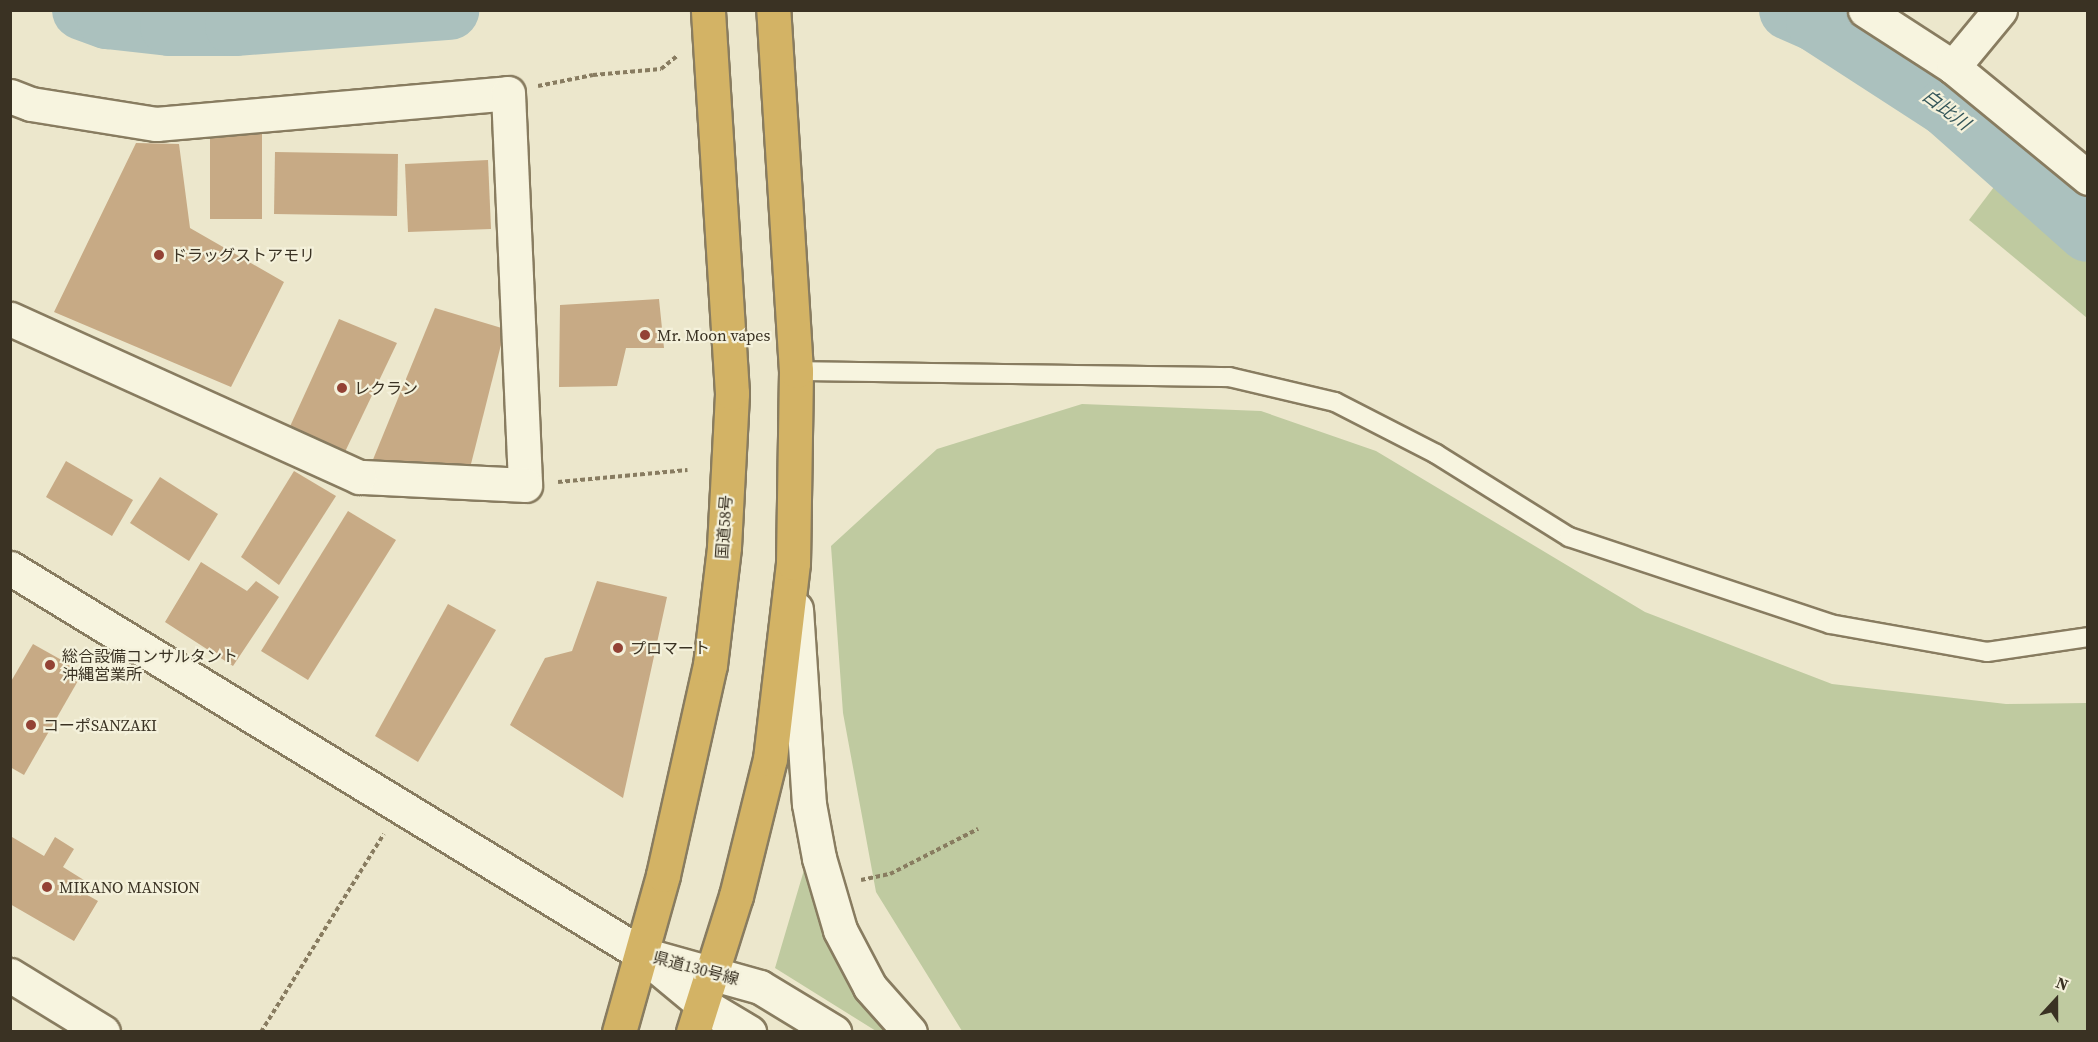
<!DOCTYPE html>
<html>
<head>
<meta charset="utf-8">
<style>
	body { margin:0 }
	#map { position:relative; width:2098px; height:1042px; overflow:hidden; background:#ece7cc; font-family:"Source Serif 4","Noto Sans JP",serif }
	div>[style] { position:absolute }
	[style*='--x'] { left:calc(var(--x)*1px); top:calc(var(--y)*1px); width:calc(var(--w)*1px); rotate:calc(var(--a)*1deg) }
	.green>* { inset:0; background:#bfcaa0 }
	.river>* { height:60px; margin:-30px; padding:0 30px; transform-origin:30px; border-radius:30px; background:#abc1be }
	.building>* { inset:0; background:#c7aa85 }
	.path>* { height:4px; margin-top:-2px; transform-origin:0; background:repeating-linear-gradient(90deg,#887c60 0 4.5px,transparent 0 7.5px) }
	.roads { filter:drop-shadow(2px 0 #887c60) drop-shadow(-2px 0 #887c60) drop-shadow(0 2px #887c60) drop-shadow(0 -2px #887c60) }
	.lane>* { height:18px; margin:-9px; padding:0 9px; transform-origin:9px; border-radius:9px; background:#f7f4df }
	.street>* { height:33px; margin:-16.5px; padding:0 16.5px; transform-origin:16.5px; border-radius:16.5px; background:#f7f4df }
	.secondary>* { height:33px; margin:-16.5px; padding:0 16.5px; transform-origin:16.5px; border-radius:16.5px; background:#f7f4df }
	.highway>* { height:33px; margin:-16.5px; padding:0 16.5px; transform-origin:16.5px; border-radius:16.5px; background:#d3b365 }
	.dots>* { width:16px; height:16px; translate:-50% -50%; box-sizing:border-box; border:3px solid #f4f1db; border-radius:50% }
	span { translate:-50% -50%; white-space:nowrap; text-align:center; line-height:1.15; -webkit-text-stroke:4.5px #f4f1db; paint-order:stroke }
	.poi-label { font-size:16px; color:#3a3223 }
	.left { translate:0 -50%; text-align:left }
	.street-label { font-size:16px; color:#3a3223 }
	.water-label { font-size:18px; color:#335559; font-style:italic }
	.frame { position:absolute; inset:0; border:12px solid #3a3223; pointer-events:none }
	.north { position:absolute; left:2026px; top:970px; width:60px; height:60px; -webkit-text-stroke:4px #f4f1db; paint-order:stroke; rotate:21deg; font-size:16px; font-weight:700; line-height:24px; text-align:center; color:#3a3223 }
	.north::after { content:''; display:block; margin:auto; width:21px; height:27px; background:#3a3223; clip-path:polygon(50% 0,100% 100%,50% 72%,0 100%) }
</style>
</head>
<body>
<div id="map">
	<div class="green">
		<div style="clip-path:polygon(1994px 187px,2087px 250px,2087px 318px,1969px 220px)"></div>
		<div style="clip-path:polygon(1082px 404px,1261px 411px,1376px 451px,1645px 612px,1832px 684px,2006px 704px,2087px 703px,2087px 1031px,962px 1031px,876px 892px,843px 713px,831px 546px,937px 449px)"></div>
		<div style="clip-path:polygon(804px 870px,814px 897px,898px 1031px,876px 1031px,775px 968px)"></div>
	</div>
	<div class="river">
		<div style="--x:82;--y:10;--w:27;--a:20"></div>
		<div style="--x:107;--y:19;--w:63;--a:6.3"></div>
		<div style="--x:170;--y:26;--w:65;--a:0"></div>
		<div style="--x:235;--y:26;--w:215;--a:-4.3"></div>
		<div style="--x:1789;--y:10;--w:30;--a:24"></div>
		<div style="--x:1816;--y:22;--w:156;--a:33"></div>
		<div style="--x:1947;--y:107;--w:188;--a:41.6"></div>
	</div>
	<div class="building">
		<div style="clip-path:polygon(210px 132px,262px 132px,262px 219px,210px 219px)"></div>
		<div style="clip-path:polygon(136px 143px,179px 144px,190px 228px,284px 282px,231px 387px,54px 312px)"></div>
		<div style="clip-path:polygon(275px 152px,398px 154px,397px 216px,274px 214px)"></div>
		<div style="clip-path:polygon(488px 160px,491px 229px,408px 232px,405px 164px)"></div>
		<div style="clip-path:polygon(659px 299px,664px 348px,626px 348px,617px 386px,559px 387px,560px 305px)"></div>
		<div style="clip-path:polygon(435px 308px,505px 329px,470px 468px,372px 462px)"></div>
		<div style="clip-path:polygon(339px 319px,397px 343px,343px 456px,287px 433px)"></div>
		<div style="clip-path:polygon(66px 461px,133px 500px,112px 536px,46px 497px)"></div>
		<div style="clip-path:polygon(294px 471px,336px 496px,279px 585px,241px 557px)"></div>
		<div style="clip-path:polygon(160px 477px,218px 514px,189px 561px,130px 523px)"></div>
		<div style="clip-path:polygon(348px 511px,396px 540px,308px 680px,261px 651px)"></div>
		<div style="clip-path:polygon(201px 562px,247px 591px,256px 581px,279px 597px,233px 666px,165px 622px)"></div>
		<div style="clip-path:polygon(597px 581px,667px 597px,623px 798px,510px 725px,545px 658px,572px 651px)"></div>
		<div style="clip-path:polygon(448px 604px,496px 630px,418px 762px,375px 736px)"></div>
		<div style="clip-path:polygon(33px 644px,83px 672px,24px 775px,10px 767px,10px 683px)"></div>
		<div style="clip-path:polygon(12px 837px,44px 856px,55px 837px,74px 849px,63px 867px,87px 882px,82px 892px,98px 901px,74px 941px,10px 904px)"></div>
	</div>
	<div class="path">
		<div style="--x:538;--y:86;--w:56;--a:-11.3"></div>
		<div style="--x:593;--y:75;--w:68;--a:-5"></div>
		<div style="--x:661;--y:69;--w:22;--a:-39"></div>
		<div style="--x:558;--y:482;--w:130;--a:-5.3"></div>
		<div style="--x:861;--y:880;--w:30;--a:-12"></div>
		<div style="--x:890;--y:874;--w:99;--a:-27.1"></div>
		<div style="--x:261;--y:1032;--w:233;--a:-58.2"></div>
	</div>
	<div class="roads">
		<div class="lane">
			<div style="--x:796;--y:371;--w:433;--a:0.8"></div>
			<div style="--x:1229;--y:377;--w:109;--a:13.3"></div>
			<div style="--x:1335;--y:402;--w:114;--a:27.2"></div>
			<div style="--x:1436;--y:454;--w:157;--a:32"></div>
			<div style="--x:1569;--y:537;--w:275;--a:18.4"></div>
			<div style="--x:1830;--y:624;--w:159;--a:10.1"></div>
			<div style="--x:1987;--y:652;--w:102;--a:-8.4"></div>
		</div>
		<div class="street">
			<div style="--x:1865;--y:10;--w:105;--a:32.9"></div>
			<div style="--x:1953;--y:67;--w:175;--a:39.4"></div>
			<div style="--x:1953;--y:67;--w:74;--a:-50.5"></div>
			<div style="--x:10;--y:96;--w:22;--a:21"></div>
			<div style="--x:31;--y:104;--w:127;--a:9.1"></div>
			<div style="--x:156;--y:124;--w:353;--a:-5"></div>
			<div style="--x:508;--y:93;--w:392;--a:87.5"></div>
			<div style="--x:525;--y:485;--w:166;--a:-177.2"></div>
			<div style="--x:359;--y:477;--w:383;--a:-155.6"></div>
			<div style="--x:10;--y:975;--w:109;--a:31.5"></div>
		</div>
		<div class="secondary">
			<div style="--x:10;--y:568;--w:741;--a:31.41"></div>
			<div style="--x:642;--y:954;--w:78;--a:39.8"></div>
			<div style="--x:702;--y:1004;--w:55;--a:30.8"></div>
			<div style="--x:796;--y:609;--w:195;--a:86.2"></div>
			<div style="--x:809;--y:804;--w:55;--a:79.5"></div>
			<div style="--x:819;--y:858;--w:75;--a:73.7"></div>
			<div style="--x:840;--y:930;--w:64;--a:62.2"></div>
			<div style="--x:870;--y:987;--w:60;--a:48.4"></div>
			<div style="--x:649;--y:956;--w:115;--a:15.6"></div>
			<div style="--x:760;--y:987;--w:87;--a:31.3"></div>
		</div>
		<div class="highway">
			<div style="--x:619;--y:1032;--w:163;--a:-74.3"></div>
			<div style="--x:663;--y:875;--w:215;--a:-77.4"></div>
			<div style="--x:710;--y:665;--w:119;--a:-83.2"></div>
			<div style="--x:724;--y:547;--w:154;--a:-87"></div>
			<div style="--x:732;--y:393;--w:384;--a:-93.6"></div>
			<div style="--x:693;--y:1032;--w:143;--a:-72.5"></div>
			<div style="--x:736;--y:896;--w:141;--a:-76.1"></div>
			<div style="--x:770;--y:759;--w:197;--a:-83.3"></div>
			<div style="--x:793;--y:563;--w:192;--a:-89.1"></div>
			<div style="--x:796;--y:371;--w:362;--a:-93.6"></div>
		</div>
	</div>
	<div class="dots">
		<div style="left:159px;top:255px;background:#934235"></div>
		<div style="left:645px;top:335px;background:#934235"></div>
		<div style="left:342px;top:388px;background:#934235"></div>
		<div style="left:618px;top:648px;background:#934235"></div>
		<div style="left:50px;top:665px;background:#934235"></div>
		<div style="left:31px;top:725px;background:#934235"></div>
		<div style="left:47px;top:887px;background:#934235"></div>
	</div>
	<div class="poi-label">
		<span class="left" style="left:171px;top:255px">ドラッグストアモリ</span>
		<span class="left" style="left:657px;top:335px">Mr. Moon vapes</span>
		<span class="left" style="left:354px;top:388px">レクラン</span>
		<span class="left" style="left:630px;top:648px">プロマート</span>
		<span class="left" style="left:62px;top:665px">総合設備コンサルタント<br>沖縄営業所</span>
		<span class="left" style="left:43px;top:725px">コーポSANZAKI</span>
		<span class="left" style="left:59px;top:887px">MIKANO MANSION</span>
	</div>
	<div class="street-label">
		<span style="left:724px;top:527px;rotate:-86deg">国道58号</span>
		<span style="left:696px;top:968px;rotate:15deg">県道130号線</span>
	</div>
	<div class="water-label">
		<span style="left:1946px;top:110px;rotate:37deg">白比川</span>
	</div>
	<div class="frame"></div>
	<div class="north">N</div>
</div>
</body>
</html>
